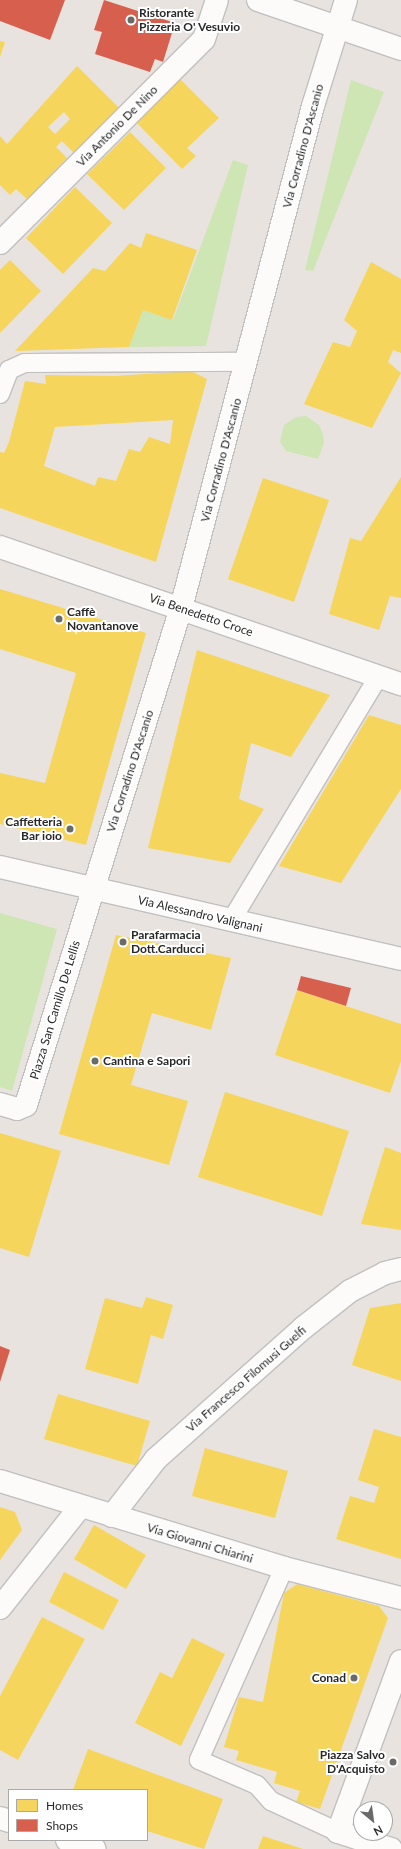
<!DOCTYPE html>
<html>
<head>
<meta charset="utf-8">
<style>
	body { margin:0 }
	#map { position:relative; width:401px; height:1849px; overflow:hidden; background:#e8e3de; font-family:Lato,sans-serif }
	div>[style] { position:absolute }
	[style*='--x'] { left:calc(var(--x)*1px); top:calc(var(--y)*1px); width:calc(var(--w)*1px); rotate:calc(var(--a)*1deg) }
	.green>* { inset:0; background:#cee5b4 }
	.homes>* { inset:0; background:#f6d55c }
	.shops>* { inset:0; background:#d6604d }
	.roads { filter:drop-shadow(1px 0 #c1c0c0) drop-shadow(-1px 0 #c1c0c0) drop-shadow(0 1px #c1c0c0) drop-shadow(0 -1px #c1c0c0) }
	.lane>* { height:18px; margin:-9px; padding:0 9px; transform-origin:9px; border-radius:9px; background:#fcfbfa }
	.street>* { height:22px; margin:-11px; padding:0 11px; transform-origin:11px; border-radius:11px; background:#fcfbfa }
	.secondary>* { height:22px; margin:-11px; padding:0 11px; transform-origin:11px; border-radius:11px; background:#fcfbfa }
	.dots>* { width:11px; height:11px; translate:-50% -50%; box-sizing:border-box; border:2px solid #fff; border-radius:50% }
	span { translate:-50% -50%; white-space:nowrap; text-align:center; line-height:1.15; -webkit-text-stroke:4px #fff; paint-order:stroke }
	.poi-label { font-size:12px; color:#292929; font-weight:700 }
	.left { translate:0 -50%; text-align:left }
	.right { translate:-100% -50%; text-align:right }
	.street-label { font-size:12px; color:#292929 }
	.legend { position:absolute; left:8px; top:1789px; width:140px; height:52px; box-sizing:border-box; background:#fff; border:1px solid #a9a9a9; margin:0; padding:5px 7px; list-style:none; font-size:12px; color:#292929 }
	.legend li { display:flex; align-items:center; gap:8px; height:20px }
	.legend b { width:20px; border:1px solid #a9a9a9 }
	.north { position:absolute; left:353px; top:1801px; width:40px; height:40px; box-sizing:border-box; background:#fff; border:1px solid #a9a9a9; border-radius:50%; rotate:151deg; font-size:11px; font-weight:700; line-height:16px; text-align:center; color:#292929 }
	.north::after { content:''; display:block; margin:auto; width:14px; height:18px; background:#6c6a68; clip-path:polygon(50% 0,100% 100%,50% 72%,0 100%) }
</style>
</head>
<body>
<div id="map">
	<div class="green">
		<div style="clip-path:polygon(351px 80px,384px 92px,313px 271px,305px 270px)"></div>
		<div style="clip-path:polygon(233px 160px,248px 165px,206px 346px,129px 347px,143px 310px,173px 320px)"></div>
		<div style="clip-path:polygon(306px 416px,319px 425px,323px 434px,324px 443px,318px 459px,286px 451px,280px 442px,284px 425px,296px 417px)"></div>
		<div style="clip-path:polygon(0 913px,57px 929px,12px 1091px,0 1087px)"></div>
	</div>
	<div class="homes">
		<div style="clip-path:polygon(0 41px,5px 42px,0 57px)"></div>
		<div style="clip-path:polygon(evenodd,77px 66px,119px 108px,75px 154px,62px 141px,56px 147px,67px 158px,27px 199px,16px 189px,10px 195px,0 185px,0 136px,7px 144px,77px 66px,64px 112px,70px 119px,55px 134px,48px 127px,64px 112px)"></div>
		<div style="clip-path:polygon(179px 78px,219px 118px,187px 148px,196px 156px,182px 169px,136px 122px)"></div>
		<div style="clip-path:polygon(130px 132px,166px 168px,124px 210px,87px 174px)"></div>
		<div style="clip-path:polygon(75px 187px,112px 223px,63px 274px,26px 238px)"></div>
		<div style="clip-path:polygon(146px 233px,197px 250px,172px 320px,143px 310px,129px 347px,15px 351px,93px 268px,105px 271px,130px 243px,141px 248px)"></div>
		<div style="clip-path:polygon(10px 260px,41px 291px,0 333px,0 270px)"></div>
		<div style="clip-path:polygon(371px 262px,401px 279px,401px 353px,393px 350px,388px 362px,401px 373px,372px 428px,304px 404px,333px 342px,350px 347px,357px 331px,344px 320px)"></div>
		<div style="clip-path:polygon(evenodd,191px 371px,207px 379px,156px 562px,0 508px,0 452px,4px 453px,9px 442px,25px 381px,46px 384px,45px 375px,115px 376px,191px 371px,173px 420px,170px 444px,149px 437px,140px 452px,129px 449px,116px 481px,98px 477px,95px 486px,44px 466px,55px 427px,173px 420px)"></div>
		<div style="clip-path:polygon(401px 477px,401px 598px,390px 596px,379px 630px,329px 614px,350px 538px,361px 541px)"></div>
		<div style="clip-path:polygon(263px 478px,329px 500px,294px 602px,228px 579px)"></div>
		<div style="clip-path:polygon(0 589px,146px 633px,86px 845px,0 824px,0 773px,45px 783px,76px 673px,0 649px)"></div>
		<div style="clip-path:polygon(197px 650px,330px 695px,291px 757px,251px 743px,239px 799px,264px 809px,230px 863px,148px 848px)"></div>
		<div style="clip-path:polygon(369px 715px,401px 725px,401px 789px,341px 883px,279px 866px)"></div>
		<div style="clip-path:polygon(116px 935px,231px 958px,211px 1030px,152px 1013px,131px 1085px,188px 1101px,169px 1165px,59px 1134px)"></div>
		<div style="clip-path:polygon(297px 990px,401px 1024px,401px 1061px,390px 1093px,275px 1055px)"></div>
		<div style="clip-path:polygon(225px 1092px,349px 1131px,322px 1216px,198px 1177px)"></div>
		<div style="clip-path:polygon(0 1133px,61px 1151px,29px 1257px,0 1248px)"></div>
		<div style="clip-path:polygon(385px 1147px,401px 1153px,401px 1230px,361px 1224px)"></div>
		<div style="clip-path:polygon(146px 1297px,173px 1305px,163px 1339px,151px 1335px,138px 1384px,85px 1369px,105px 1298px,142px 1308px)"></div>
		<div style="clip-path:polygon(401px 1303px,401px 1381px,352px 1365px,370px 1308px)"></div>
		<div style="clip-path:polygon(58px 1394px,150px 1421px,137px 1466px,44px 1439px)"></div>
		<div style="clip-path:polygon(374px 1429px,401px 1437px,401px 1559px,336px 1539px,350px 1496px,374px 1503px,379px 1487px,358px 1480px)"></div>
		<div style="clip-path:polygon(205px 1448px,288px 1471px,275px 1518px,192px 1496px)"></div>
		<div style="clip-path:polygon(0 1507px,15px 1512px,22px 1530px,0 1560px)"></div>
		<div style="clip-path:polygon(94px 1525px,146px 1555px,126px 1589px,74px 1559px)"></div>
		<div style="clip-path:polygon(64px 1572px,119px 1600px,103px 1630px,49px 1602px)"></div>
		<div style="clip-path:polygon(297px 1584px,379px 1606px,388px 1618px,320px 1809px,296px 1802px,300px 1791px,274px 1783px,277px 1772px,236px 1760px,239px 1751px,224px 1747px,239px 1697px,263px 1702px,284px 1593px)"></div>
		<div style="clip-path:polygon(42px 1617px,85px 1639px,18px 1760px,0 1750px,0 1696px)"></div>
		<div style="clip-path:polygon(192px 1638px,225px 1654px,181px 1746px,135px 1723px,160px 1672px,172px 1678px)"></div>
		<div style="clip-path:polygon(88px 1749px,223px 1799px,204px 1849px,147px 1831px,147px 1790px,73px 1790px)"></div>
		<div style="clip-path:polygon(263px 1836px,303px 1849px,258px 1849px)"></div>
	</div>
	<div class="shops">
		<div style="clip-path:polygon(0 0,65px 0,50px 40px,0 21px)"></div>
		<div style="clip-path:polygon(104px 0,175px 23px,163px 62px,155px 59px,150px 72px,95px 54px,102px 32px,94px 30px)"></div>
		<div style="clip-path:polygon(301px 976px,351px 988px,346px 1006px,297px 990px)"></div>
		<div style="clip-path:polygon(0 1346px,10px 1350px,0 1382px)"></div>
	</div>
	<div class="roads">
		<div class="lane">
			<div style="--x:0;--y:394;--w:26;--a:-69"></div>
			<div style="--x:9;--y:370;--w:17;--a:-24"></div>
			<div style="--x:25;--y:363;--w:222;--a:-0.3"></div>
			<div style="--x:231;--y:921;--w:286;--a:-58.9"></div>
			<div style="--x:284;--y:1568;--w:210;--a:113.9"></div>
			<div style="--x:199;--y:1760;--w:63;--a:23.3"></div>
			<div style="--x:257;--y:1785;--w:21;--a:49"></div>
			<div style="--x:271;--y:1801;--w:74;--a:24.8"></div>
		</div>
		<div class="street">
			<div style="--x:0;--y:243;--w:288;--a:-45"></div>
			<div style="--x:204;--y:39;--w:41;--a:-71.6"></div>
			<div style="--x:0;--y:547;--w:424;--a:18.9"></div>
			<div style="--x:0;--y:867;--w:411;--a:12.9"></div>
			<div style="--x:0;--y:1104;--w:18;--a:16"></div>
			<div style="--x:17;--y:1109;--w:10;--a:-24"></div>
			<div style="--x:26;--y:1105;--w:521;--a:-72.68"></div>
			<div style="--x:181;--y:608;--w:519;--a:-75.27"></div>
			<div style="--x:313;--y:106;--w:111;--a:-72.7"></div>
			<div style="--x:0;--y:1481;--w:297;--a:17"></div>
			<div style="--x:284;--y:1568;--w:121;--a:14.4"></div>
			<div style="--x:112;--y:1516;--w:72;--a:-52.3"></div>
			<div style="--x:156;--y:1459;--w:197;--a:-41.7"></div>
			<div style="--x:303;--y:1328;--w:60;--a:-38.2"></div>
			<div style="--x:350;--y:1291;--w:39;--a:-27"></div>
			<div style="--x:385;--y:1273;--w:16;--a:-14"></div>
			<div style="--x:0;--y:1608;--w:129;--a:-51.6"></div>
			<div style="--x:0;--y:1818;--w:9;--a:18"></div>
			<div style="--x:67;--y:1840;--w:29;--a:18"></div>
			<div style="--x:391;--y:1849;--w:56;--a:-162.2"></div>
			<div style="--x:338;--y:1832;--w:182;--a:-69.8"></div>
		</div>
		<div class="secondary">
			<div style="--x:258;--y:0;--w:151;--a:18.9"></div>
		</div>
	</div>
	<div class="dots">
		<div style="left:131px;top:20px;background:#6c6a68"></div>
		<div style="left:59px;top:619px;background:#6c6a68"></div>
		<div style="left:70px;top:829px;background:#6c6a68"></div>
		<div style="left:123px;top:942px;background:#6c6a68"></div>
		<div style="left:95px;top:1061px;background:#6c6a68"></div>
		<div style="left:354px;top:1678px;background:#6c6a68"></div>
		<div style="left:393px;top:1762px;background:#6c6a68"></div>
	</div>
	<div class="poi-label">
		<span class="left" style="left:139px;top:20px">Ristorante<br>Pizzeria O' Vesuvio</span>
		<span class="left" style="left:67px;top:619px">Caffè<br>Novantanove</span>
		<span class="right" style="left:62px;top:829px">Caffetteria<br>Bar ioio</span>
		<span class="left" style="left:131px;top:942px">Parafarmacia<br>Dott.Carducci</span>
		<span class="left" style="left:103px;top:1061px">Cantina e Sapori</span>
		<span class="right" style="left:346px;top:1678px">Conad</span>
		<span class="right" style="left:385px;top:1762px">Piazza Salvo<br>D'Acquisto</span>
	</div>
	<div class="street-label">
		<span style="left:117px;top:126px;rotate:-45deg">Via Antonio De Nino</span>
		<span style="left:303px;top:146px;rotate:-75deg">Via Corradino D'Ascanio</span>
		<span style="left:221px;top:460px;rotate:-75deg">Via Corradino D'Ascanio</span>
		<span style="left:201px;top:615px;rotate:19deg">Via Benedetto Croce</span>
		<span style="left:130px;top:771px;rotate:-72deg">Via Corradino D'Ascanio</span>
		<span style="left:200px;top:914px;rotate:13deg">Via Alessandro Valignani</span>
		<span style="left:55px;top:1010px;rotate:-73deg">Piazza San Camillo De Lellis</span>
		<span style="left:246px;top:1379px;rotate:-41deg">Via Francesco Filomusi Guelfi</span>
		<span style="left:200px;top:1543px;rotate:17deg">Via Giovanni Chiarini</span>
	</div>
	<ul class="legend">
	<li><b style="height:11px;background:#f6d55c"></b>Homes</li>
	<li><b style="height:11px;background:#d6604d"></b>Shops</li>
	</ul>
	<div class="north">N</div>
</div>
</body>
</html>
